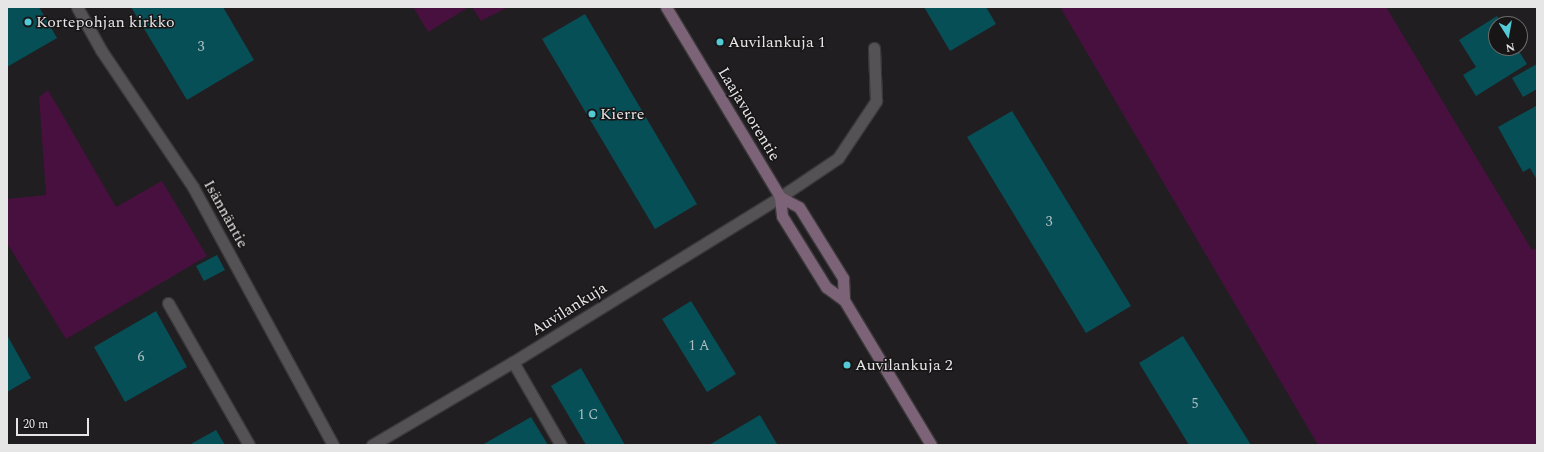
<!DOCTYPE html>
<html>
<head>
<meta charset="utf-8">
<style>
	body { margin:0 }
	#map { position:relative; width:1544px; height:452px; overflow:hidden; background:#201e20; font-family:Spectral,serif }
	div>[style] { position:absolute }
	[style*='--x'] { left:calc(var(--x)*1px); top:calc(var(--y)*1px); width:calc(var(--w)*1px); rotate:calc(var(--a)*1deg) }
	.green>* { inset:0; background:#47103e }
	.building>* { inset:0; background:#074f56 }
	.roads { filter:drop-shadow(1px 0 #3b393a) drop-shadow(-1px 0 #3b393a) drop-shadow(0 1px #3b393a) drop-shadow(0 -1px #3b393a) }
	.service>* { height:11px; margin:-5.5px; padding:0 5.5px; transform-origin:5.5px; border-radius:5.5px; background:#545254 }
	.minor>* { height:11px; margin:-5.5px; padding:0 5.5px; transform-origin:5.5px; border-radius:5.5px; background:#545254 }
	.secondary>* { height:11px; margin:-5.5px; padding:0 5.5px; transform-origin:5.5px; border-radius:5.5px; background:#7d6377 }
	.dots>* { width:11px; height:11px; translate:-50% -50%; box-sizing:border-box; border:2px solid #171516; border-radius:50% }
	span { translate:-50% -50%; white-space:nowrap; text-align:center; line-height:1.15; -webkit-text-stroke:3px #171516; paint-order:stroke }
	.number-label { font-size:14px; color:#afc0c3 }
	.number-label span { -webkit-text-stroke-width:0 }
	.poi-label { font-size:16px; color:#e7e6e7 }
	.left { translate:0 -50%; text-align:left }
	.street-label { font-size:16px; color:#e7e6e7 }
	.frame { position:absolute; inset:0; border:8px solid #e7e6e7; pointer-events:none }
	.north { position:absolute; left:1488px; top:16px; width:40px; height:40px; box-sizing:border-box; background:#171516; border:1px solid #6a696a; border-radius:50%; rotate:169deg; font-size:11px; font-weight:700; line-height:16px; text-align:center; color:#e7e6e7 }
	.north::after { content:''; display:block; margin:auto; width:14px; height:18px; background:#52cbd7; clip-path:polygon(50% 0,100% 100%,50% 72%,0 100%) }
	.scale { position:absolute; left:16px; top:418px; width:73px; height:18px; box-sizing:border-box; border:2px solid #e7e6e7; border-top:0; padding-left:5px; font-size:12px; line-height:14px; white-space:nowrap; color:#e7e6e7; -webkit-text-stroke:3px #171516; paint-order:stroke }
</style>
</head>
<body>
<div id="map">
	<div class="green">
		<div style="clip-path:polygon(413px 7px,469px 7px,428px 32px)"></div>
		<div style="clip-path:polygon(472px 7px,508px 7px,481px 21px)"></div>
		<div style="clip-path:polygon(1060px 7px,1386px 7px,1532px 250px,1537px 248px,1537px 445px,1318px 445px)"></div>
		<div style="clip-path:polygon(48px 90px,116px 207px,162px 181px,207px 256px,66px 339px,7px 243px,7px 199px,46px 195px,39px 97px)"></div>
	</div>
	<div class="building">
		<div style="clip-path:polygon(7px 7px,39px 7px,57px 38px,7px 67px)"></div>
		<div style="clip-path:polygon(131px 7px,223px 7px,254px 60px,187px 100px)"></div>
		<div style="clip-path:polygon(924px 7px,986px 7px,996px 24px,950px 51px)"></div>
		<div style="clip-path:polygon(585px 14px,697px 204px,655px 229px,542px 39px)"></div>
		<div style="clip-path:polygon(1497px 16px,1502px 24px,1496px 24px,1496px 48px,1517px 48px,1527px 64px,1476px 96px,1463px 75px,1476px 67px,1459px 40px)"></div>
		<div style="clip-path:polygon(1537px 64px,1537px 89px,1523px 97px,1512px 78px)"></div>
		<div style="clip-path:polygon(1536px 106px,1537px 107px,1537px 180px,1530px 168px,1523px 172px,1498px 127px)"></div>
		<div style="clip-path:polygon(1012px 111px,1131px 306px,1086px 333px,967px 137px)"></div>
		<div style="clip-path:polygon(217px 255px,225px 270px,204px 281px,196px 266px)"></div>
		<div style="clip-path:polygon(691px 301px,736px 374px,707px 392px,662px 319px)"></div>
		<div style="clip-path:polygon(156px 311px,187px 367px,125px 402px,94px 347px)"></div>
		<div style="clip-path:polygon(7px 335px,31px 378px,7px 392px)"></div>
		<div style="clip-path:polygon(1183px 336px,1251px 445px,1189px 445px,1139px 363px)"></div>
		<div style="clip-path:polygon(581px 368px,625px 445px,586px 445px,551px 386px)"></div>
		<div style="clip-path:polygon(760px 415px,777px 444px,775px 445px,709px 445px)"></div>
		<div style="clip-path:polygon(531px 417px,548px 445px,482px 445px)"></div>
		<div style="clip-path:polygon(216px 430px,225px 445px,189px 445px)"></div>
	</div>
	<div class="roads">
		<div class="service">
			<div style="--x:77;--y:7;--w:49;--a:60.8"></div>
			<div style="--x:101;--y:50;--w:165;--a:56.1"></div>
			<div style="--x:193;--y:187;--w:294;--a:61.5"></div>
			<div style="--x:780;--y:197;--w:70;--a:-33.9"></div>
			<div style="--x:838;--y:158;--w:69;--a:-56.3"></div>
			<div style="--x:876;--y:101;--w:53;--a:-92.2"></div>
			<div style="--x:168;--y:303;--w:163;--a:60.3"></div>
		</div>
		<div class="minor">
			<div style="--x:513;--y:362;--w:96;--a:60"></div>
			<div style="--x:372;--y:445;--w:164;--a:-30.5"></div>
			<div style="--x:513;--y:362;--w:314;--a:-31.7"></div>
		</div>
		<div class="secondary">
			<div style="--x:666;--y:7;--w:222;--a:59"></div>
			<div style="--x:780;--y:197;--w:19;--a:84"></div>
			<div style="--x:782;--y:216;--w:84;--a:58.2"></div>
			<div style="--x:826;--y:287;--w:22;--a:36"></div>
			<div style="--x:844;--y:300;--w:169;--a:59"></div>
			<div style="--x:780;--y:197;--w:21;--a:28"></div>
			<div style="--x:799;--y:207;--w:84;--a:58.2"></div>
			<div style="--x:843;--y:278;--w:22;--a:87"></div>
		</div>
	</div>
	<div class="dots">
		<div style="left:28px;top:22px;background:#52cbd7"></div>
		<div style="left:720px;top:42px;background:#52cbd7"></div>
		<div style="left:592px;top:114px;background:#52cbd7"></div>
		<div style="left:847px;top:365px;background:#52cbd7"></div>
	</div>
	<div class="number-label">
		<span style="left:201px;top:47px">3</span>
		<span style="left:1049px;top:222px">3</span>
		<span style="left:699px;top:346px">1 A</span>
		<span style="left:141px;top:357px">6</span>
		<span style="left:1195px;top:404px">5</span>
		<span style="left:588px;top:415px">1 C</span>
	</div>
	<div class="poi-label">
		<span class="left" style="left:36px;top:22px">Kortepohjan kirkko</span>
		<span class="left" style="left:728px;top:42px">Auvilankuja 1</span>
		<span class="left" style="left:600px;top:114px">Kierre</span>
		<span class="left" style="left:855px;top:365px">Auvilankuja 2</span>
	</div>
	<div class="street-label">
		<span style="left:749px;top:114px;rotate:59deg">Laajavuorentie</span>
		<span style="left:226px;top:214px;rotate:61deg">Isännäntie</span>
		<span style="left:569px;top:309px;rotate:-32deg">Auvilankuja</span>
	</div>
	<div class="frame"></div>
	<div class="north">N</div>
	<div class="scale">20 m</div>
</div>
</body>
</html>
